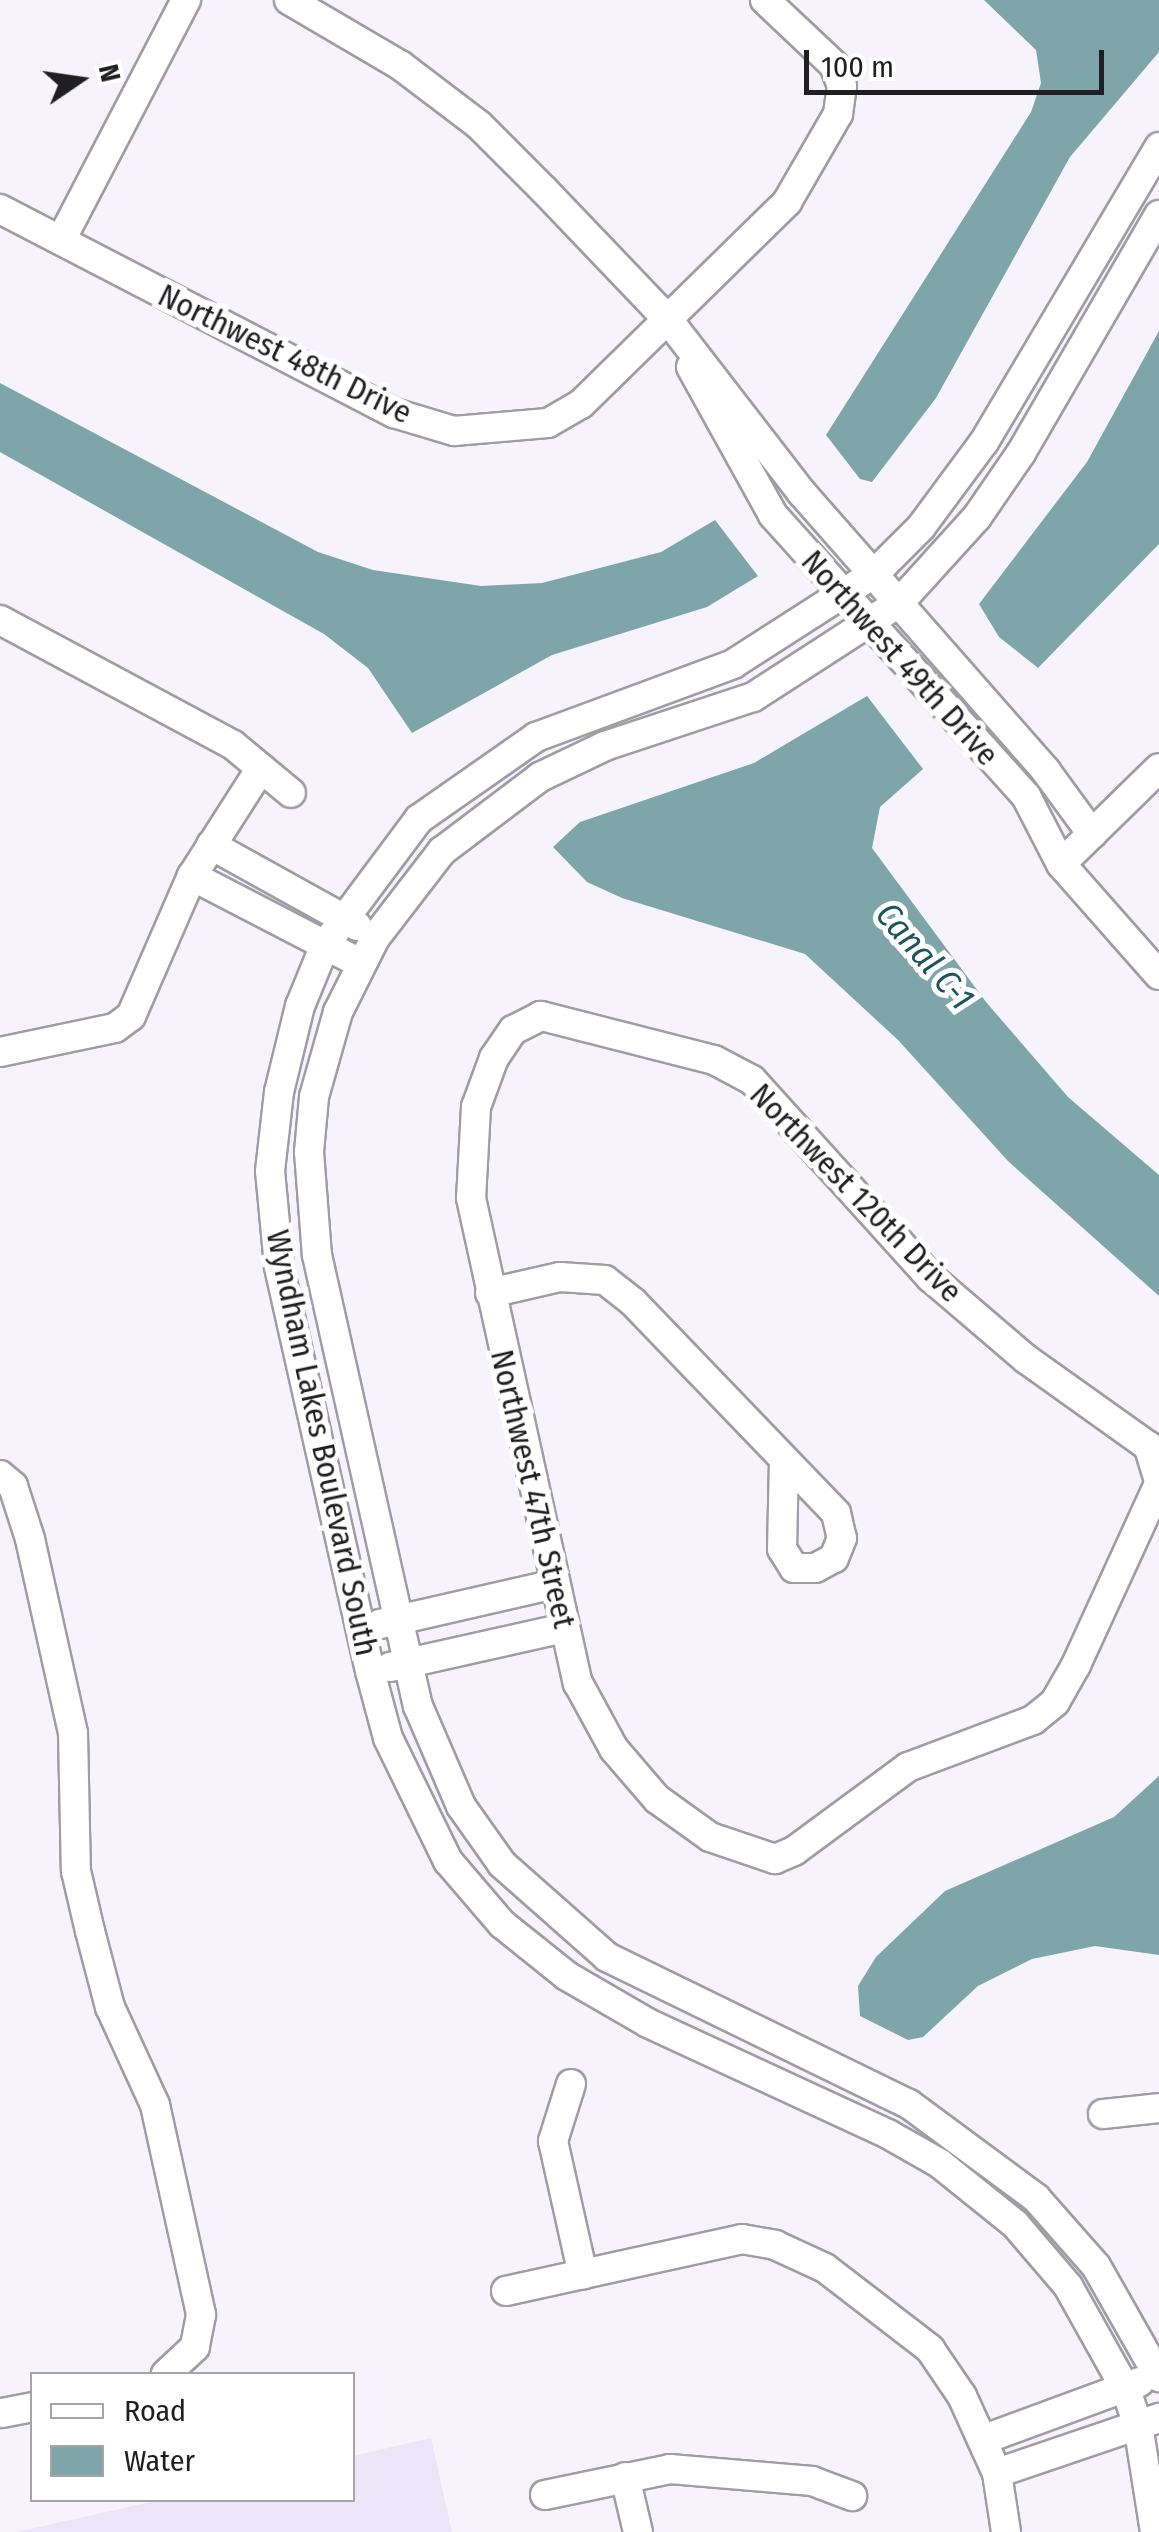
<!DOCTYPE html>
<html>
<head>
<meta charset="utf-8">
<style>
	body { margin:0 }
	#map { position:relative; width:1159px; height:2532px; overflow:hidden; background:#f6f3fd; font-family:"Fira Sans Condensed",sans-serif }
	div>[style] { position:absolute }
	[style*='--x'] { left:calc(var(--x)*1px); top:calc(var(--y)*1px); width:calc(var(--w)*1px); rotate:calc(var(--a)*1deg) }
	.built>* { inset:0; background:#ebe6f7 }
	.water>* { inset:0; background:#7ea5a9 }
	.roads { filter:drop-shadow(2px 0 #9f9ca5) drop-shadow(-2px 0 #9f9ca5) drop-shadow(0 2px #9f9ca5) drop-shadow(0 -2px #9f9ca5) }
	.minor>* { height:28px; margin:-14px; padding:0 14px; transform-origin:14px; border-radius:14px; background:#fff }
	span { translate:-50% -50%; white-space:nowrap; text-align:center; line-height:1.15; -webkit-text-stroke:10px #fff; paint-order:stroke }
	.street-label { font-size:32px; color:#1f1e22 }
	.water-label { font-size:35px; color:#1c555b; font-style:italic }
	.legend { position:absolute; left:30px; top:2372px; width:325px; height:130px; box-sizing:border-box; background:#fff; border:2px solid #a5a5a7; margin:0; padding:12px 18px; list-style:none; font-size:30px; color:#1f1e22 }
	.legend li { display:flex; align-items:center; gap:20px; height:50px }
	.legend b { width:50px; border:2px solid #a5a5a7 }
	.north { position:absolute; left:30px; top:30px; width:100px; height:100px; -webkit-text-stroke:8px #fff; paint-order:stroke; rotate:77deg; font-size:28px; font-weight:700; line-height:40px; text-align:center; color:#1f1e22 }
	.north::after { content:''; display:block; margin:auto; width:35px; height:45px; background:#1f1e22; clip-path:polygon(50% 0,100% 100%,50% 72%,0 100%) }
	.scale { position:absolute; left:804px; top:50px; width:300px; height:45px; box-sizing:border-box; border:5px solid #1f1e22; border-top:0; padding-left:12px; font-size:30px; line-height:35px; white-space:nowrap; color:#1f1e22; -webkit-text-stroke:8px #fff; paint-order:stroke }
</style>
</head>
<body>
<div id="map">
	<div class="built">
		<div style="clip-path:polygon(431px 2438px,452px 2532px,16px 2532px,160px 2500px,352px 2500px,353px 2456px)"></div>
	</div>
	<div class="water">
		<div style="clip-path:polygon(984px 0,1159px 0,1159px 52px,1070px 157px,936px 398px,872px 482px,860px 479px,826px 435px,1031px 112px,1041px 83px,1036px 50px)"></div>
		<div style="clip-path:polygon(1159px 331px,1159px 544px,1038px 668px,999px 637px,979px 604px,1087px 462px)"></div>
		<div style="clip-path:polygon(0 383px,318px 552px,373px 570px,481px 586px,542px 583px,661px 552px,715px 520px,758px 576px,707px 607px,552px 655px,412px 733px,368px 668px,324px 634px,0 452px)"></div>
		<div style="clip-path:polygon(867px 696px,923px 769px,880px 807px,872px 848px,986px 1002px,1068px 1097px,1159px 1175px,1159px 1296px,1008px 1161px,898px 1040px,805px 954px,622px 898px,587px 882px,553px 847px,580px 822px,754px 763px)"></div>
		<div style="clip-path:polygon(1159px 1776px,1159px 1955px,1095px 1946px,1032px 1959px,978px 1986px,923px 2037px,908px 2040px,860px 2016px,858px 1986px,876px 1957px,945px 1891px,1114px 1817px)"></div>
	</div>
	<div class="roads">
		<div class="minor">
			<div style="--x:289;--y:0;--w:129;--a:30.4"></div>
			<div style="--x:400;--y:65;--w:99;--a:37.2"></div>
			<div style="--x:479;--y:125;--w:92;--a:45"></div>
			<div style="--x:544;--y:190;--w:181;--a:46.3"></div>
			<div style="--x:669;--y:321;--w:217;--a:52.3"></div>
			<div style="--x:802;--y:493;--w:370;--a:48.7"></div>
			<div style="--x:1046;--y:771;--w:78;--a:53.9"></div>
			<div style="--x:0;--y:209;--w:444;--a:27.4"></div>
			<div style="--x:394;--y:413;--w:63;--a:16.7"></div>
			<div style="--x:454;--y:431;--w:94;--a:-4.9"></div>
			<div style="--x:548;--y:423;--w:38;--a:-30"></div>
			<div style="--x:581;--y:404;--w:289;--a:-44.4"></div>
			<div style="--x:787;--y:202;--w:102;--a:-59.9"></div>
			<div style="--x:838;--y:114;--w:28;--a:-82"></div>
			<div style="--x:842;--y:86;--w:22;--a:-111"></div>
			<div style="--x:834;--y:65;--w:95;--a:-136.7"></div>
			<div style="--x:1159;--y:215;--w:275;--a:120.1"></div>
			<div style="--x:1021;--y:453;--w:78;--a:124.5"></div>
			<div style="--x:977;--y:517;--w:115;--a:132.2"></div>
			<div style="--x:900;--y:602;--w:175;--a:147.1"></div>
			<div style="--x:753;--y:697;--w:156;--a:161.7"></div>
			<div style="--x:605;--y:746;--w:72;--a:154.5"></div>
			<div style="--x:540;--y:777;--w:123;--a:142.9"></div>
			<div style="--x:442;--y:851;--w:110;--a:127.6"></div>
			<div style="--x:375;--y:938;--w:83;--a:116.6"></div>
			<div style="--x:338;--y:1012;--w:88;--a:105.8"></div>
			<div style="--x:314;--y:1097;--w:55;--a:95.2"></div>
			<div style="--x:309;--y:1152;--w:103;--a:85.6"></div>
			<div style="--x:317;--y:1255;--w:462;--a:77.4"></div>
			<div style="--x:418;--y:1706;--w:109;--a:66.7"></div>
			<div style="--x:461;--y:1806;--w:71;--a:54.7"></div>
			<div style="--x:502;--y:1864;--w:140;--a:41.5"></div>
			<div style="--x:607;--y:1957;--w:336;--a:26"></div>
			<div style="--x:909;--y:2104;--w:158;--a:36.5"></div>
			<div style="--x:1036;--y:2198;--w:91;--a:48.6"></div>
			<div style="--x:1096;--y:2266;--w:128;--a:60.4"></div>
			<div style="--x:61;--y:240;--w:271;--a:-62.5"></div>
			<div style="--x:691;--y:367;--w:169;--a:61"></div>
			<div style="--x:773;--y:515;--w:378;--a:48"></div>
			<div style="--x:1026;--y:796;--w:76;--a:62.8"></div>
			<div style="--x:1061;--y:864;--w:148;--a:48.6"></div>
			<div style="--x:0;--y:620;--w:264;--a:28.2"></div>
			<div style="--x:233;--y:745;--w:75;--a:39.6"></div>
			<div style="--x:211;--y:845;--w:167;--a:29"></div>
			<div style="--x:1061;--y:864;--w:137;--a:-44.4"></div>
			<div style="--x:192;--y:876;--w:189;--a:27.4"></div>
			<div style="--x:0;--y:1052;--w:117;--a:-11.8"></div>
			<div style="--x:115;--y:1028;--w:20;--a:-37"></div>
			<div style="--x:131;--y:1016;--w:153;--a:-66.5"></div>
			<div style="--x:192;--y:876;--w:128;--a:-57.4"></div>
			<div style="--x:490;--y:1293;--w:72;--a:-12.9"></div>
			<div style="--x:560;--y:1277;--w:45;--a:3.8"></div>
			<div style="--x:605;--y:1280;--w:36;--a:38"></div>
			<div style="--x:633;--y:1302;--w:293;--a:46.1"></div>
			<div style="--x:836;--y:1513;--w:26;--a:77"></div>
			<div style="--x:842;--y:1538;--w:22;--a:112"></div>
			<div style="--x:834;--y:1558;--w:21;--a:152"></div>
			<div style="--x:815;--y:1568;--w:21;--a:180"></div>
			<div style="--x:794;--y:1568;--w:22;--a:-122"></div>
			<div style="--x:782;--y:1549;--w:88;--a:-88.7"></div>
			<div style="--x:0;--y:1475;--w:17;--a:40"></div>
			<div style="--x:13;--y:1486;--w:56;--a:72.2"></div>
			<div style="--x:30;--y:1539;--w:199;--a:77.5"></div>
			<div style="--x:73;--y:1733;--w:138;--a:88.8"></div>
			<div style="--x:76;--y:1871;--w:62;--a:76.9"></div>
			<div style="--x:90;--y:1931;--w:79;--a:75.3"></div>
			<div style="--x:110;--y:2007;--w:108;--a:65.3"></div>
			<div style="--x:155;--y:2105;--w:215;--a:77.6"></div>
			<div style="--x:201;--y:2315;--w:33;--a:101"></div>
			<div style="--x:195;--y:2347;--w:40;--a:137"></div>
			<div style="--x:1159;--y:1481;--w:37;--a:-107"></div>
			<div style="--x:1148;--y:1446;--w:150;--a:-144.5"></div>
			<div style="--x:1026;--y:1359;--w:125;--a:-139.5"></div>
			<div style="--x:931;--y:1278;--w:267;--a:-132.1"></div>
			<div style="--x:752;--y:1080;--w:43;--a:-152.2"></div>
			<div style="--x:714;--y:1060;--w:179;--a:-165.7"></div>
			<div style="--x:541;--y:1016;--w:31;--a:153"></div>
			<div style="--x:513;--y:1030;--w:34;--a:124"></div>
			<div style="--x:494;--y:1058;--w:52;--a:110.2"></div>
			<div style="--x:476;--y:1107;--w:91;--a:93.1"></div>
			<div style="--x:471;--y:1198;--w:497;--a:77.6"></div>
			<div style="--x:578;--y:1683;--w:75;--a:61.4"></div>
			<div style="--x:614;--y:1749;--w:66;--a:49.3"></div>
			<div style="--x:657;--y:1799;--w:65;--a:35.6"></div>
			<div style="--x:710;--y:1837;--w:69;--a:18.7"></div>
			<div style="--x:775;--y:1859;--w:21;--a:-23"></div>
			<div style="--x:794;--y:1851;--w:142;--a:-36.4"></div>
			<div style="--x:908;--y:1767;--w:134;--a:-20.6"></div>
			<div style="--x:1033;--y:1720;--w:28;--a:-39"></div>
			<div style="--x:1055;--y:1702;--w:43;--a:-60.4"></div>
			<div style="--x:1076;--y:1665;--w:199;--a:-65.4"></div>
			<div style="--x:380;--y:1624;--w:179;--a:-12.9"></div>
			<div style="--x:390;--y:1667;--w:178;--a:-12.6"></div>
			<div style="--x:571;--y:2084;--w:60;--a:107.5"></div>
			<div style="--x:553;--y:2141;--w:137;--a:77.4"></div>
			<div style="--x:1103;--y:2114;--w:56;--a:-6.1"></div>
			<div style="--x:506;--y:2291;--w:242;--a:-12.4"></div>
			<div style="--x:742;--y:2239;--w:34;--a:10"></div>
			<div style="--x:775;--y:2245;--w:55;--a:24.7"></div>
			<div style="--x:825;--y:2268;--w:133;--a:37.6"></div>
			<div style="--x:930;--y:2349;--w:57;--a:55.8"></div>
			<div style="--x:962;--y:2396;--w:85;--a:65.6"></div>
			<div style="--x:997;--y:2473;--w:60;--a:81.3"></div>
			<div style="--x:2;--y:2413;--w:31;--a:-11"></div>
			<div style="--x:982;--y:2440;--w:168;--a:-20.2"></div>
			<div style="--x:997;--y:2473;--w:171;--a:-18.8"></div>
			<div style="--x:625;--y:2477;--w:57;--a:76.7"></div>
			<div style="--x:545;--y:2495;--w:128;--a:-11.7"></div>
			<div style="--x:670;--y:2469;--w:143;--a:4.8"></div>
			<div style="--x:812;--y:2481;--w:43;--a:20.6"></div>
			<div style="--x:1155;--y:2532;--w:108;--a:-99"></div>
			<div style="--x:1138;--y:2425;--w:39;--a:-109"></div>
			<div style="--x:1125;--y:2388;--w:117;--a:-119.2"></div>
			<div style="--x:1068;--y:2286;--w:82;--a:-130.5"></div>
			<div style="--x:1015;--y:2224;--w:97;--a:-141.2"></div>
			<div style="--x:939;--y:2163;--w:59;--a:-150.4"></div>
			<div style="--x:888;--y:2134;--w:264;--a:-155.2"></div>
			<div style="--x:648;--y:2023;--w:94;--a:-149.9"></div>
			<div style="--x:567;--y:1976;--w:83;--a:-141.3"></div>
			<div style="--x:502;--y:1924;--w:83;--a:-130.6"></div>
			<div style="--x:448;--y:1861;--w:137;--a:-116"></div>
			<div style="--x:388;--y:1738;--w:69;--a:-105"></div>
			<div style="--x:370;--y:1671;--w:415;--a:-102.7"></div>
			<div style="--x:279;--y:1266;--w:95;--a:-95.4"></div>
			<div style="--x:270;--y:1171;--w:80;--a:-83.5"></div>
			<div style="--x:279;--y:1092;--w:89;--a:-76.3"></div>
			<div style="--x:300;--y:1006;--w:66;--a:-67.7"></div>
			<div style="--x:325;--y:945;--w:157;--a:-53.3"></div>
			<div style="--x:419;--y:819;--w:143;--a:-35"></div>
			<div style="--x:536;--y:737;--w:210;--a:-20.3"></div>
			<div style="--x:733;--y:664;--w:169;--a:-32.7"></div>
			<div style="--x:875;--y:573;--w:65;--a:-45"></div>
			<div style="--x:921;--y:527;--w:106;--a:-53.5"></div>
			<div style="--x:984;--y:442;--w:343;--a:-59.3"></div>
		</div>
	</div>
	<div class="street-label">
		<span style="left:285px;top:354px;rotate:26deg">Northwest 48th Drive</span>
		<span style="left:900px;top:658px;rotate:48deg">Northwest 49th Drive</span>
		<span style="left:856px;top:1193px;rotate:46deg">Northwest 120th Drive</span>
		<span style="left:322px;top:1443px;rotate:78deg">Wyndham Lakes Boulevard South</span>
		<span style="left:533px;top:1489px;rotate:77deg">Northwest 47th Street</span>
	</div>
	<div class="water-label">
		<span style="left:925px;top:956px;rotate:49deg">Canal C-1</span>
	</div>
	<ul class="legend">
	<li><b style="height:12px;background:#fff"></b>Road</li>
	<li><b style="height:28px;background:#7ea5a9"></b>Water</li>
	</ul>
	<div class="north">N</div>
	<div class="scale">100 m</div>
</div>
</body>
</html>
